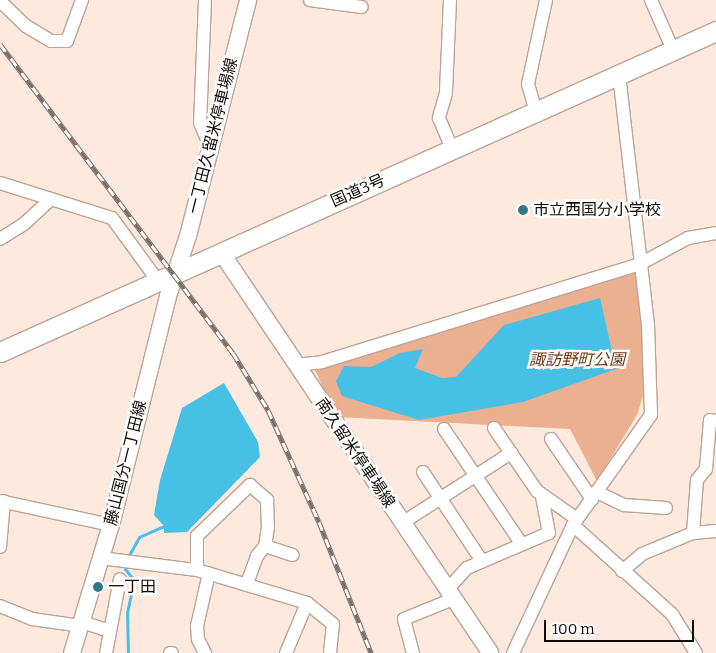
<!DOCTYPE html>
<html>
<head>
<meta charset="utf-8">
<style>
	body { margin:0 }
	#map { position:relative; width:716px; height:653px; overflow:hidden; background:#fde9de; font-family:Bitter,"Noto Sans JP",serif }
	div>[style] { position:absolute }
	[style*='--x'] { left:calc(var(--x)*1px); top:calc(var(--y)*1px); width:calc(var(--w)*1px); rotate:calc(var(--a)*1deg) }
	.green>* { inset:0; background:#eab08f }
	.water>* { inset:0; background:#46c0e4 }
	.stream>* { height:3px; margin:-1.5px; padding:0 1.5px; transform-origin:1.5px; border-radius:1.5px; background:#46c0e4 }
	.roads { filter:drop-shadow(1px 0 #bba496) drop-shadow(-1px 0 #bba496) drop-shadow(0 1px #bba496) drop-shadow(0 -1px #bba496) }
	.minor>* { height:12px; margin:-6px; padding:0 6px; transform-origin:6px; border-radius:6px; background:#fff }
	.major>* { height:16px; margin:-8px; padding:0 8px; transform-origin:8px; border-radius:8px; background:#fff }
	.highway>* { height:19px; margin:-9.5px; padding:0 9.5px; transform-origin:9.5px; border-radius:9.5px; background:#fff }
	.rail>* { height:5px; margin-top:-2.5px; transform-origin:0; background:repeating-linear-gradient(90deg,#fff 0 9px,#7a6d66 0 18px); box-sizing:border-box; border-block:1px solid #7a6d66 }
	.dots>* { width:14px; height:14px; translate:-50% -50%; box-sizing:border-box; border:2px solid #fff; border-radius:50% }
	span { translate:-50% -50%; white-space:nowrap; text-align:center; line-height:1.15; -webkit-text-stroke:5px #fff; paint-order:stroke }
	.street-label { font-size:16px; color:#120a06 }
	.poi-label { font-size:16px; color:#120a06 }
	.left { translate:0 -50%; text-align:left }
	.park-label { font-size:16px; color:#6e3915; font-style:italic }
	.scale { position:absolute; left:544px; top:620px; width:150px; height:22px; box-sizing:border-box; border:2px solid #120a06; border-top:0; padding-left:6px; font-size:15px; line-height:18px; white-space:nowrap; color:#120a06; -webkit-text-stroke:4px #fff; paint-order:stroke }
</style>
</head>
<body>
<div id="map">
	<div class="green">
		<div style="clip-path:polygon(641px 269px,648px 380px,637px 415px,597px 481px,570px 429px,337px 417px,313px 366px)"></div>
	</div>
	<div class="water">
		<div style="clip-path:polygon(600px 298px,616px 369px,523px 402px,419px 420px,342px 396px,336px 381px,344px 366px,371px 367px,400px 353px,423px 349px,415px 368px,442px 378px,456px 377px,504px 325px)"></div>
		<div style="clip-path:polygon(224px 383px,258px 442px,260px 457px,187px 532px,164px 533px,164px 526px,154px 515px,160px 480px,182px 408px)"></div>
	</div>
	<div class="stream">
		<div style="--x:128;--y:557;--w:23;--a:-61"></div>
		<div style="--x:139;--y:537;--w:27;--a:-24"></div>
		<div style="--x:127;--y:563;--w:6;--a:108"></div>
		<div style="--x:125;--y:569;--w:14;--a:51"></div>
		<div style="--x:134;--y:580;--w:33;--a:102"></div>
		<div style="--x:127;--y:612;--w:41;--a:88.6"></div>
	</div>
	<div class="roads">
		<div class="minor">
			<div style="--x:205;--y:0;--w:123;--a:92.3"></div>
			<div style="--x:200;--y:123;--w:28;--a:67"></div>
			<div style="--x:310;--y:0;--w:52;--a:7.7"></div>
			<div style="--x:450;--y:0;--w:93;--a:92.5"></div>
			<div style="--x:446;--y:93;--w:26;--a:106"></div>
			<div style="--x:439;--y:118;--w:34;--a:67"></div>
			<div style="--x:651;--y:0;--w:55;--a:66.3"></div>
			<div style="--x:0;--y:1;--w:36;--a:44"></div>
			<div style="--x:26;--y:26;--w:29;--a:31"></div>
			<div style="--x:51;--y:41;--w:16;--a:0"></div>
			<div style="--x:67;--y:41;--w:44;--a:-69.9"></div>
			<div style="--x:536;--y:112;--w:29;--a:-106"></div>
			<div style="--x:528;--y:84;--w:86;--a:-77.9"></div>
			<div style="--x:0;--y:183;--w:117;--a:17.4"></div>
			<div style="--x:112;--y:218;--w:78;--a:53.9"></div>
			<div style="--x:0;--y:239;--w:28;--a:-32"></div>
			<div style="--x:24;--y:224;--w:37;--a:-43"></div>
			<div style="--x:295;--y:365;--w:27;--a:-6"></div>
			<div style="--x:322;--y:362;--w:333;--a:-17.1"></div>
			<div style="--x:640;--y:264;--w:55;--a:-28.4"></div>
			<div style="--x:688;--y:238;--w:28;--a:-10"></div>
			<div style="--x:494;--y:428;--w:76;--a:55.7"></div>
			<div style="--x:537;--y:491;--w:49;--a:35"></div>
			<div style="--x:444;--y:429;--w:138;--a:56"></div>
			<div style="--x:551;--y:439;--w:73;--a:55.7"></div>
			<div style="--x:423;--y:472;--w:107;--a:56.5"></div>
			<div style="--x:597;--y:492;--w:30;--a:26"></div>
			<div style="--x:624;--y:505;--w:42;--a:4.1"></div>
			<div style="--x:0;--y:501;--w:114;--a:12.2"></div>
			<div style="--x:402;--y:523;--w:130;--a:-32.7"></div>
			<div style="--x:573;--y:525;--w:133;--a:42"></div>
			<div style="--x:672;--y:614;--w:46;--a:58.4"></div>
			<div style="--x:693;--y:533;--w:53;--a:-85.7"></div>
			<div style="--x:697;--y:480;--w:14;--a:-51"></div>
			<div style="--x:706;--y:469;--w:49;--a:-85.3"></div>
			<div style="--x:710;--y:420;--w:6;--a:9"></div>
			<div style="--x:265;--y:546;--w:29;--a:18"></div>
			<div style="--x:0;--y:547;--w:46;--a:-85"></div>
			<div style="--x:100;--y:558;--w:98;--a:7.1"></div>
			<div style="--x:197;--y:570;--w:115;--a:16.7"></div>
			<div style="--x:307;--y:603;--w:54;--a:112.8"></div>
			<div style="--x:197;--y:570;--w:34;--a:-90"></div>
			<div style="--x:197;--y:536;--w:74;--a:-43.9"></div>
			<div style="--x:250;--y:485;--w:23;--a:41"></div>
			<div style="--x:267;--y:500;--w:27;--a:88"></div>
			<div style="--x:268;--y:527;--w:19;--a:99"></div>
			<div style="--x:265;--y:546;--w:13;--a:129"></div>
			<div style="--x:257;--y:556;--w:30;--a:110"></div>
			<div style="--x:622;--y:571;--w:26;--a:-40"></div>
			<div style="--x:642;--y:554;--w:55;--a:-22.4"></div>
			<div style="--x:693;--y:533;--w:23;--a:-5"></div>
			<div style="--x:447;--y:590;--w:30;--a:-48"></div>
			<div style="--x:467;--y:568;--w:89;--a:-23.1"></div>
			<div style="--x:549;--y:533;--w:37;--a:-101"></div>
			<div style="--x:307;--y:603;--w:33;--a:39"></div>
			<div style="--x:333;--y:624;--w:29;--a:96"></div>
			<div style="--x:0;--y:606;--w:35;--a:22"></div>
			<div style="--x:32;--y:619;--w:49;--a:8.1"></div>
			<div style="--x:82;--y:622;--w:29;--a:18"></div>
			<div style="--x:106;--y:653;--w:75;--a:-79.3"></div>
			<div style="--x:170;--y:653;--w:2;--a:0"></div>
			<div style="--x:205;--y:653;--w:16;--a:-117"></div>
			<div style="--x:198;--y:639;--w:13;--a:-94"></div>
			<div style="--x:197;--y:626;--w:54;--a:-77.2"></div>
			<div style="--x:413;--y:653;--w:35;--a:-105"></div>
			<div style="--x:404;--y:619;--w:53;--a:-22.2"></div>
			<div style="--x:513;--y:653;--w:141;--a:-64.9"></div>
			<div style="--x:573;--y:525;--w:135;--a:-54.7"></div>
			<div style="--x:651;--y:415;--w:90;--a:-91.9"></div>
			<div style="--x:648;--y:325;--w:253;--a:-96.6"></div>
		</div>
		<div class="major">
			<div style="--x:221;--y:252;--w:483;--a:56.1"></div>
			<div style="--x:72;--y:653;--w:134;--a:-73.1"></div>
			<div style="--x:111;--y:525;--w:236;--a:-76"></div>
			<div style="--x:168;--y:296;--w:63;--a:-71.6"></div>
			<div style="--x:188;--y:236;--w:244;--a:-75.7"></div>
		</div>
		<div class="highway">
			<div style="--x:0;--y:352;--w:785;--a:-24.15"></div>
		</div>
	</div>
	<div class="rail">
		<div style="--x:0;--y:44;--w:387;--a:53"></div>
		<div style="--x:233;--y:353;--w:67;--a:58.4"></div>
		<div style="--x:268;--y:410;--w:123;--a:65.5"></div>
		<div style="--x:319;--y:522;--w:141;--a:68.3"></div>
	</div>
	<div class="dots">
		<div style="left:523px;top:210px;background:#357589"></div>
		<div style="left:98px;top:587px;background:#357589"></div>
	</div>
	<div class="street-label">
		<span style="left:213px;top:136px;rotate:-76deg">一丁田久留米停車場線</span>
		<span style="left:358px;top:191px;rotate:-24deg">国道3号</span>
		<span style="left:355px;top:453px;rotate:56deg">南久留米停車場線</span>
		<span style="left:126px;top:463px;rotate:-76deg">藤山国分一丁田線</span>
	</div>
	<div class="poi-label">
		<span class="left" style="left:533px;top:210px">市立西国分小学校</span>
		<span class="left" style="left:108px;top:587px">一丁田</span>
	</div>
	<div class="park-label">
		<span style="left:577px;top:360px">諏訪野町公園</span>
	</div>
	<div class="scale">100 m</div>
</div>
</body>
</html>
